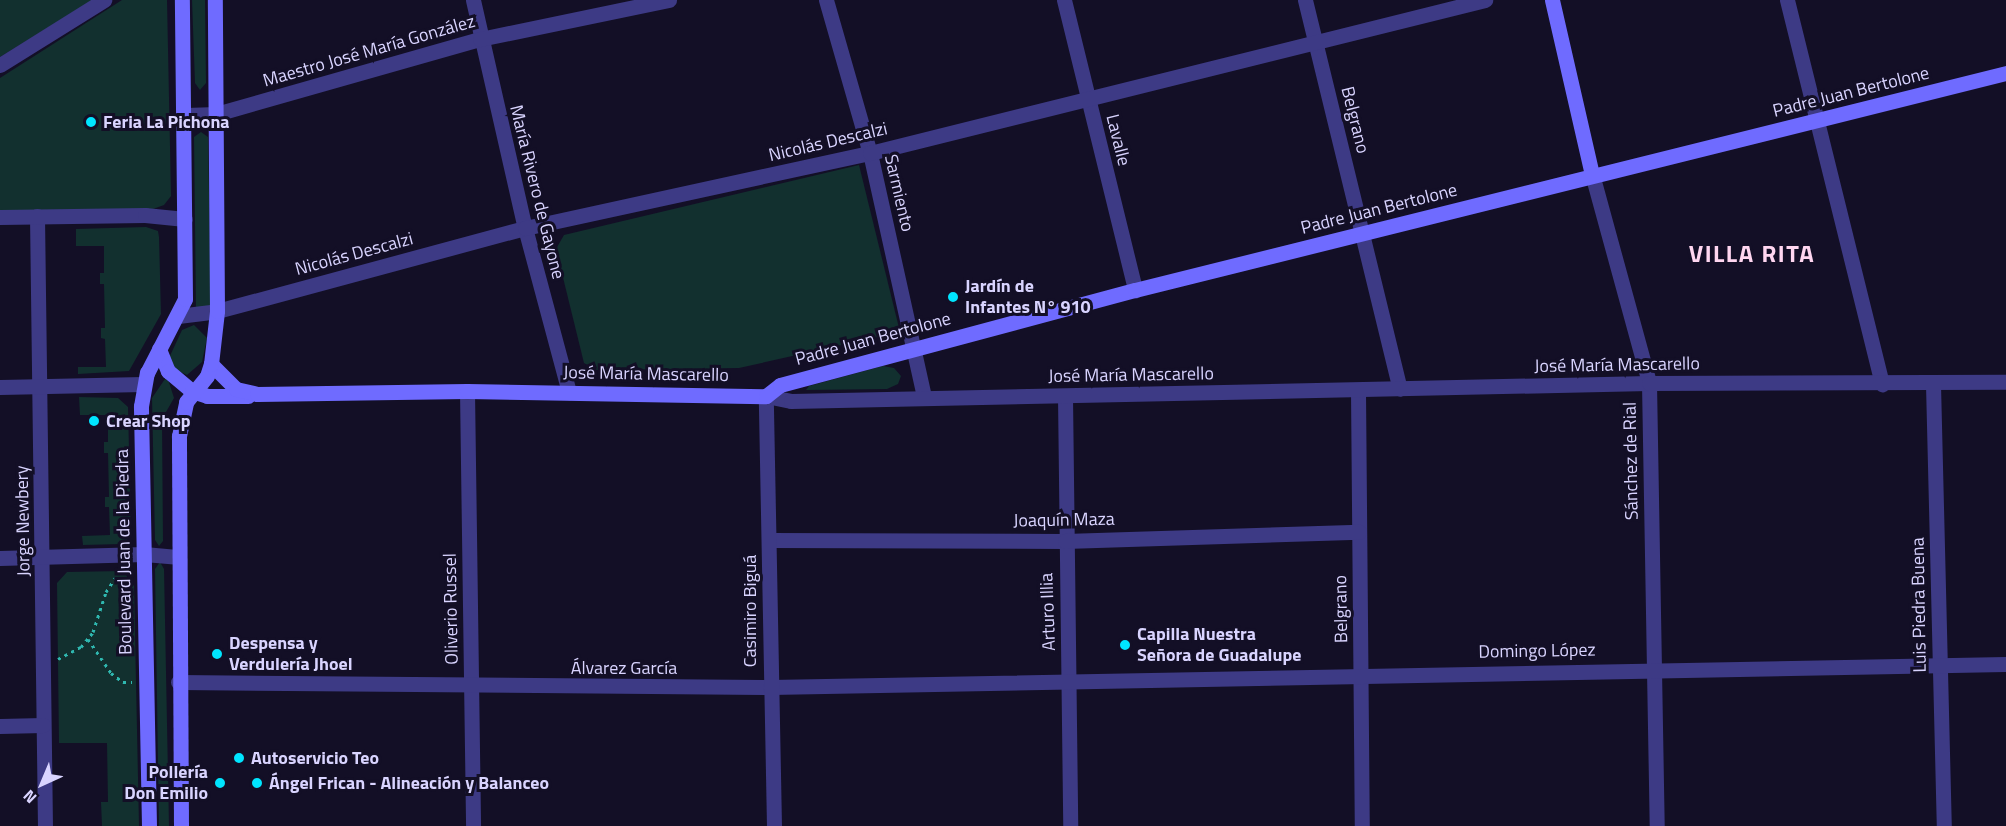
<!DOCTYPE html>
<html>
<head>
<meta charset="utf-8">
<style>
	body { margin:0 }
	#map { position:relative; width:2006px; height:826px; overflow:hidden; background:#130f26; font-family:"Titillium Web",sans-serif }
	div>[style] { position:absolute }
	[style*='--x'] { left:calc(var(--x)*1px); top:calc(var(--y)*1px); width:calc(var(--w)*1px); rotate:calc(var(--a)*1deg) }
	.green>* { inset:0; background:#12302f }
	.path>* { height:3px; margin-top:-1.5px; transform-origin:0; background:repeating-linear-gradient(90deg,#2fb8b0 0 3px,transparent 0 7.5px) }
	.street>* { height:15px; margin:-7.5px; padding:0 7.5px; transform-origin:7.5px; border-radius:7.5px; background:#3d3a85 }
	.secondary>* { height:15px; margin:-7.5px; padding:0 7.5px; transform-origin:7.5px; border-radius:7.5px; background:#6f6bff }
	.dots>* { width:16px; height:16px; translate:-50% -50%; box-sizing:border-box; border:3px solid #130f26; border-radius:50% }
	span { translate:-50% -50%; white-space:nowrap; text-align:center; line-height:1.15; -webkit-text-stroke:6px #130f26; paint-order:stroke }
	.street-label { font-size:18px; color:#d9d4ff }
	.poi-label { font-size:18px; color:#d9d4ff; font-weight:700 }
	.left { translate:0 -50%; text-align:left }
	.right { translate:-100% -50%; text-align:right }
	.district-label { font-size:24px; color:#ffd6f0; font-weight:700; letter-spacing:1.5px }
	.north { position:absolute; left:12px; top:754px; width:60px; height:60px; -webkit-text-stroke:4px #130f26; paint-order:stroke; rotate:224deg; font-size:16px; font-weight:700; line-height:24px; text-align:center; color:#d9d4ff }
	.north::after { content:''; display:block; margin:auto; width:21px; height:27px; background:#d9d4ff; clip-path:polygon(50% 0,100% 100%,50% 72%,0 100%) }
</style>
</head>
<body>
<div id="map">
	<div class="green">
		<div style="clip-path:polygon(0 0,93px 0,0 57px)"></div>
		<div style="clip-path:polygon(122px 0,167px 0,171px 196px,164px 205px,153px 209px,0 212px,0 78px)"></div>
		<div style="clip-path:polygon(192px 0,205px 0,206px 83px,200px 90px,195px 83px)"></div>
		<div style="clip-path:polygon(201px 132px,208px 137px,211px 306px,196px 310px,194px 137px)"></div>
		<div style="clip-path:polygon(859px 165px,900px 332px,739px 368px,596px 370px,584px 363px,556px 249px,564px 235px)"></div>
		<div style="clip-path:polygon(146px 227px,158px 231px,159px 237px,161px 314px,129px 371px,78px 374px,78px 367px,106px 367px,105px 339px,101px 338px,101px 328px,105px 328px,104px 284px,100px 284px,100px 273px,104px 273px,104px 246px,76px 246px,76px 229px)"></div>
		<div style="clip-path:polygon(194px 325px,207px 338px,202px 362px,187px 375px,174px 369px,169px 358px,182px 330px)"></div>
		<div style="clip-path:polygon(883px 366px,894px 368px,901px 376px,898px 384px,887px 389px,806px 390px,809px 386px)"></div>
		<div style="clip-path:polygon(167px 376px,174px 398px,162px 419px,163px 541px,159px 546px,155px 540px,152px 398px)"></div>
		<div style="clip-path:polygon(79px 397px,118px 398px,128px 407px,131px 536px,122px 544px,83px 545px,82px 536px,110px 535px,109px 507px,105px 507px,105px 497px,109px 497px,108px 453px,104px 453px,104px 442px,108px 442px,108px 415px,80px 415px)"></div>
		<div style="clip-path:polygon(160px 562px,164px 569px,169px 826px,159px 826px,155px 569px)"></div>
		<div style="clip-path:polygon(123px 571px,134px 586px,139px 826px,102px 826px,101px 802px,108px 802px,107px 743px,59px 743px,57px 583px,67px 572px)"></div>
	</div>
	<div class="path">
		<div style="--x:88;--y:639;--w:41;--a:55.9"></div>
		<div style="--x:111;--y:673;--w:15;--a:37"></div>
		<div style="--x:123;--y:682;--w:9;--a:0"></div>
		<div style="--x:58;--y:659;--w:26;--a:-28"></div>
		<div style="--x:81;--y:647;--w:19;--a:-51"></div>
		<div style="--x:93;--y:632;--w:42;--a:-72"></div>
		<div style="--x:106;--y:592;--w:27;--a:-57"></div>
	</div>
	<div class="street">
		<div style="--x:473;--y:0;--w:234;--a:77.2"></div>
		<div style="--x:525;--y:228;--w:170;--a:75"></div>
		<div style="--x:826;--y:0;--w:159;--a:74"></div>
		<div style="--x:870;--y:153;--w:250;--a:77.5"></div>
		<div style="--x:1064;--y:0;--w:299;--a:76.2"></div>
		<div style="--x:1305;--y:0;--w:400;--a:76.3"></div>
		<div style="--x:1787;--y:0;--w:396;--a:76.1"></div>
		<div style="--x:0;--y:65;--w:123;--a:-32"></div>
		<div style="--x:186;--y:115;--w:30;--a:-2"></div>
		<div style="--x:216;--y:114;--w:274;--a:-15.9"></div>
		<div style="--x:480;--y:39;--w:193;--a:-11.7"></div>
		<div style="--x:1592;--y:174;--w:217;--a:74.7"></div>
		<div style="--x:1649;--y:383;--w:443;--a:89"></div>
		<div style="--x:37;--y:216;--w:610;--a:89.25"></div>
		<div style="--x:0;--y:217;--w:145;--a:-0.8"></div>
		<div style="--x:145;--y:215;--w:40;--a:5.7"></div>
		<div style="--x:178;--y:316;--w:39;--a:-7"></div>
		<div style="--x:217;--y:311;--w:319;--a:-15.1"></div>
		<div style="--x:525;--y:228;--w:353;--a:-12.3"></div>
		<div style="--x:870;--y:153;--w:634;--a:-13.97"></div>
		<div style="--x:1933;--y:384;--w:442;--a:88.6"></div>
		<div style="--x:0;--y:387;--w:143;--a:-1.2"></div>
		<div style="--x:467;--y:391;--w:435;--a:89.2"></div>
		<div style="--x:1358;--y:391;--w:435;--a:89.5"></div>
		<div style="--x:1065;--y:396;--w:430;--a:89.3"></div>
		<div style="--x:769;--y:540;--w:296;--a:0.2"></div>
		<div style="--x:1065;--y:541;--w:294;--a:-1.8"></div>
		<div style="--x:0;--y:558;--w:144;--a:-1.6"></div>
		<div style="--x:144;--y:554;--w:33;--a:5"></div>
		<div style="--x:178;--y:682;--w:592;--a:0.48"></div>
		<div style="--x:770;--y:687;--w:1236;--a:-1.07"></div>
		<div style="--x:0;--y:726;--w:43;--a:-1.3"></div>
		<div style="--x:774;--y:826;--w:430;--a:-91.1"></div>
		<div style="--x:766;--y:396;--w:25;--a:11"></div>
		<div style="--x:791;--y:401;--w:858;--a:-1.2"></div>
		<div style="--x:1649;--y:383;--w:357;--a:-0.2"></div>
	</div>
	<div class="secondary">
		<div style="--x:1552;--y:0;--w:179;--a:77.1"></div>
		<div style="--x:159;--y:349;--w:24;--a:68"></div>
		<div style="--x:168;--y:371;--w:31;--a:40"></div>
		<div style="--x:192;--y:391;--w:16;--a:18"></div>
		<div style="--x:207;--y:396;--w:41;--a:0"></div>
		<div style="--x:211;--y:364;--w:35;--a:45"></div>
		<div style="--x:236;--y:389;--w:22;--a:13"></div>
		<div style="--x:257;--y:394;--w:210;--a:-0.8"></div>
		<div style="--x:467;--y:391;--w:299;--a:1"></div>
		<div style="--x:766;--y:396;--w:18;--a:-38"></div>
		<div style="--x:780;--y:385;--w:367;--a:-15"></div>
		<div style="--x:1135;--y:290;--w:898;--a:-13.99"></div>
		<div style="--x:149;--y:826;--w:420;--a:-91.1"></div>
		<div style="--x:141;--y:406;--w:34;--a:-80"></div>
		<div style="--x:147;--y:373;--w:83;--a:-62.8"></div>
		<div style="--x:185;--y:299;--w:299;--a:-90.6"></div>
		<div style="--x:181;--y:826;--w:390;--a:-90.3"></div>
		<div style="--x:179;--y:436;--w:35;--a:-78"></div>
		<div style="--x:186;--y:402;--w:33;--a:-51"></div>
		<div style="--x:207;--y:376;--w:13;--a:-72"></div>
		<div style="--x:211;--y:364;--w:53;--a:-83.5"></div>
		<div style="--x:217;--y:311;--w:311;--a:-90.4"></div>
	</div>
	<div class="dots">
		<div style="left:91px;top:122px;background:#00e5ff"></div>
		<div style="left:953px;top:297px;background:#00e5ff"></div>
		<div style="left:94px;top:421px;background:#00e5ff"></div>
		<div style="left:1125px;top:645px;background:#00e5ff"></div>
		<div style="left:217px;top:654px;background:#00e5ff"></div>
		<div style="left:239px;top:758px;background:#00e5ff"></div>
		<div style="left:220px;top:783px;background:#00e5ff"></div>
		<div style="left:257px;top:783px;background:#00e5ff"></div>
	</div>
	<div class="street-label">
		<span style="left:369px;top:51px;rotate:-16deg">Maestro José María González</span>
		<span style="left:1851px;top:92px;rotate:-14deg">Padre Juan Bertolone</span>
		<span style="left:1355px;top:120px;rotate:76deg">Belgrano</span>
		<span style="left:1118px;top:140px;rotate:76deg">Lavalle</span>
		<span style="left:828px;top:142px;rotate:-13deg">Nicolás Descalzi</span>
		<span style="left:537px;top:192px;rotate:76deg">María Rivero de Gayone</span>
		<span style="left:899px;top:193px;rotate:77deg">Sarmiento</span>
		<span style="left:1379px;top:209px;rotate:-14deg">Padre Juan Bertolone</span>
		<span style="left:354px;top:254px;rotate:-15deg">Nicolás Descalzi</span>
		<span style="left:873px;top:339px;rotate:-15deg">Padre Juan Bertolone</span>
		<span style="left:1617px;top:365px;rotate:-1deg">José María Mascarello</span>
		<span style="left:646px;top:374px;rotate:1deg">José María Mascarello</span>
		<span style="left:1131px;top:375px;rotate:-1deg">José María Mascarello</span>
		<span style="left:1631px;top:461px;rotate:-91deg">Sánchez de Rial</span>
		<span style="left:1064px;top:520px;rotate:-1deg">Joaquín Maza</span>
		<span style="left:23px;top:521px;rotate:-91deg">Jorge Newbery</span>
		<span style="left:124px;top:552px;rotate:-91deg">Boulevard Juan de la Piedra</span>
		<span style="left:1919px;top:605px;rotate:-91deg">Luis Piedra Buena</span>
		<span style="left:451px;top:609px;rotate:-91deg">Oliverio Russel</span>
		<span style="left:1341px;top:609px;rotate:-91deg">Belgrano</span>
		<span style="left:750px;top:611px;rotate:-90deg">Casimiro Biguá</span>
		<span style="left:1048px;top:612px;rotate:-92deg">Arturo Illia</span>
		<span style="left:1537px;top:651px;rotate:-1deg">Domingo López</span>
		<span style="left:624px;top:668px">Álvarez García</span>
	</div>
	<div class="poi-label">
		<span class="left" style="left:103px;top:122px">Feria La Pichona</span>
		<span class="left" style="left:965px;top:297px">Jardín de<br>Infantes N° 910</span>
		<span class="left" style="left:106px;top:421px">Crear Shop</span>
		<span class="left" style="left:1137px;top:645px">Capilla Nuestra<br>Señora de Guadalupe</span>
		<span class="left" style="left:229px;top:654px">Despensa y<br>Verdulería Jhoel</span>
		<span class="left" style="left:251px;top:758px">Autoservicio Teo</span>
		<span class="right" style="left:208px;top:783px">Pollería<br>Don Emilio</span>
		<span class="left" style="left:269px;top:783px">Ángel Frican - Alineación y Balanceo</span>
	</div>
	<div class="district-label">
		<span style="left:1752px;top:254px">VILLA RITA</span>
	</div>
	<div class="north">N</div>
</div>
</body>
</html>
